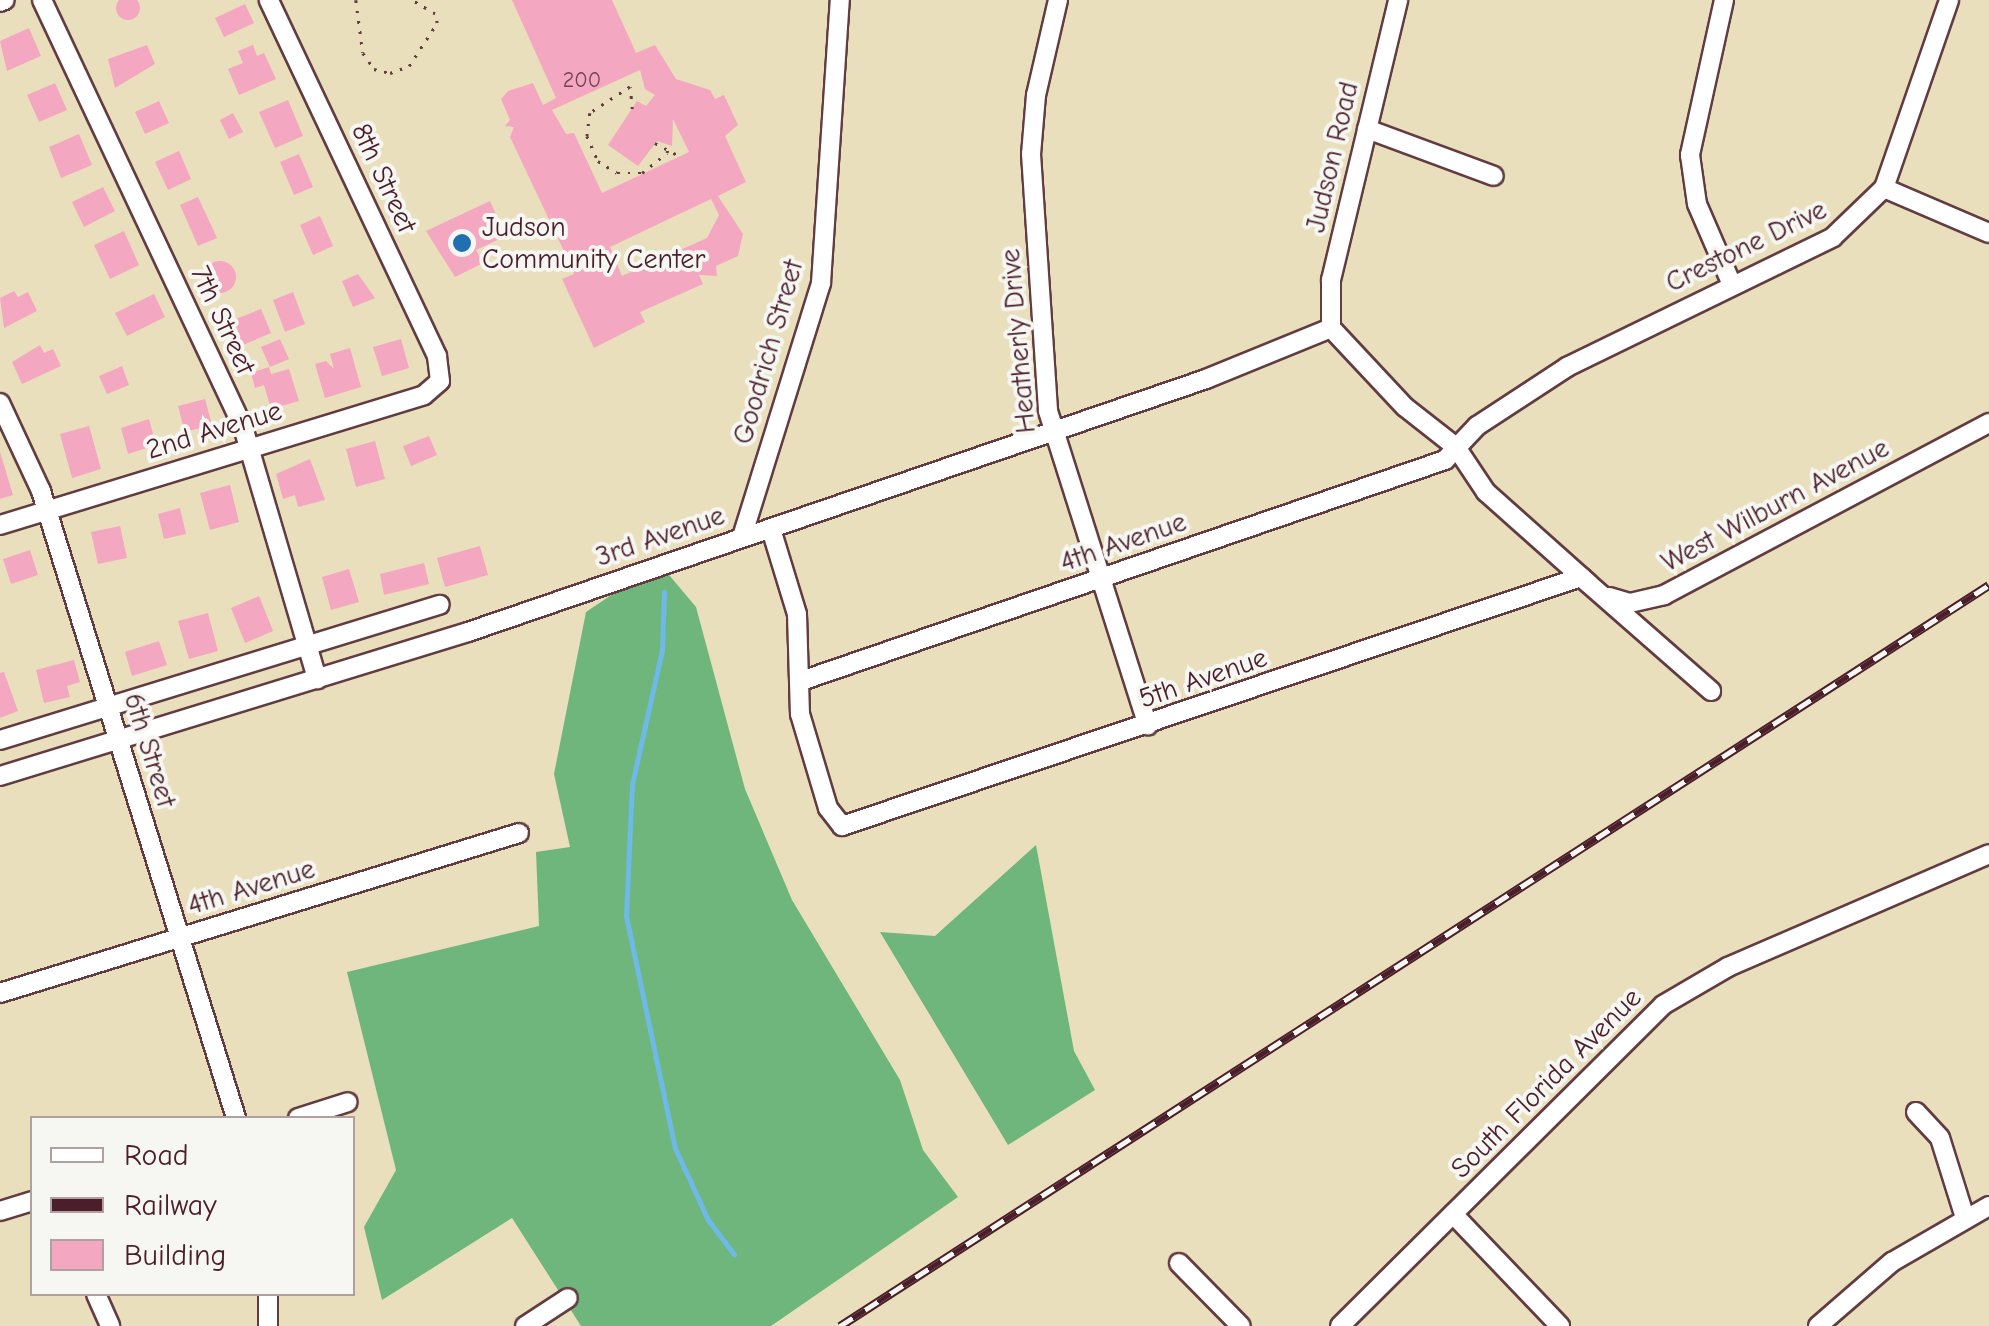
<!DOCTYPE html>
<html>
<head>
<meta charset="utf-8">
<style>
	body { margin:0 }
	#map { position:relative; width:1989px; height:1326px; overflow:hidden; background:#eadfbc; font-family:"Comic Neue",sans-serif }
	div>[style] { position:absolute }
	[style*='--x'] { left:calc(var(--x)*1px); top:calc(var(--y)*1px); width:calc(var(--w)*1px); rotate:calc(var(--a)*1deg) }
	.forest>* { inset:0; background:#6eb67c }
	.stream>* { height:5px; margin:-2.5px; padding:0 2.5px; transform-origin:2.5px; border-radius:2.5px; background:#6fb9e8 }
	.building>* { inset:0; background:#f4a7c0 }
	.round { border-radius:50% }
	.path>* { height:2.5px; margin-top:-1.25px; transform-origin:0; background:repeating-linear-gradient(90deg,#623c41 0 2.5px,transparent 0 10.5px) }
	.roads { filter:drop-shadow(2px 0 #623c41) drop-shadow(-2px 0 #623c41) drop-shadow(0 2px #623c41) drop-shadow(0 -2px #623c41) }
	.minor>* { height:18px; margin:-9px; padding:0 9px; transform-origin:9px; border-radius:9px; background:#fff }
	.rail>* { height:9px; margin-top:-4.5px; transform-origin:0; background:repeating-linear-gradient(90deg,#f6f6f2 0 15px,#4a1f2b 0 30px); box-sizing:border-box; border-block:2px solid #4a1f2b }
	.dots>* { width:28px; height:28px; translate:-50% -50%; box-sizing:border-box; border:5px solid #f6f6f2; border-radius:50% }
	span { translate:-50% -50%; white-space:nowrap; text-align:center; line-height:1.15; -webkit-text-stroke:8px #f6f6f2; paint-order:stroke }
	.number-label { font-size:22px; color:#744150 }
	.number-label span { -webkit-text-stroke-width:0 }
	.street-label { font-size:28px; color:#4a1f2b }
	.poi-label { font-size:28px; color:#4a1f2b }
	.left { translate:0 -50%; text-align:left }
	.legend { position:absolute; left:30px; top:1116px; width:325px; height:180px; box-sizing:border-box; background:#f6f6f2; border:2px solid #b1a0a2; margin:0; padding:12px 18px; list-style:none; font-size:30px; color:#4a1f2b }
	.legend li { display:flex; align-items:center; gap:20px; height:50px }
	.legend b { width:50px; border:2px solid #b1a0a2 }
</style>
</head>
<body>
<div id="map">
	<div class="forest">
		<div style="clip-path:polygon(659px 563px,696px 607px,745px 789px,792px 900px,900px 1080px,923px 1150px,958px 1197px,771px 1326px,581px 1326px,512px 1218px,382px 1300px,364px 1227px,396px 1170px,347px 972px,539px 926px,536px 852px,570px 847px,554px 774px,586px 612px)"></div>
		<div style="clip-path:polygon(1036px 845px,1074px 1051px,1095px 1090px,1008px 1145px,880px 932px,935px 936px)"></div>
	</div>
	<div class="stream">
		<div style="--x:664;--y:592;--w:58;--a:92"></div>
		<div style="--x:662;--y:650;--w:137;--a:102.6"></div>
		<div style="--x:632;--y:784;--w:132;--a:92.6"></div>
		<div style="--x:626;--y:916;--w:237;--a:78.1"></div>
		<div style="--x:675;--y:1148;--w:79;--a:65.4"></div>
		<div style="--x:708;--y:1220;--w:43;--a:52.6"></div>
	</div>
	<div class="building">
		<div class="round" style="left:116px;top:-4px;width:24px;height:24px"></div>
		<div style="clip-path:polygon(evenodd,512px 0,612px 0,636px 53px,655px 45px,676px 79px,710px 90px,715px 99px,724px 95px,738px 125px,725px 136px,746px 182px,718px 196px,743px 234px,738px 256px,716px 266px,717px 276px,699px 275px,703px 284px,640px 312px,645px 322px,594px 348px,562px 279px,574px 274px,571px 266px,510px 137px,514px 127px,505px 126px,510px 120px,501px 99px,508px 91px,533px 83px,543px 105px,556px 98px,512px 0,640px 70px,645px 89px,655px 95px,646px 106px,637px 101px,608px 145px,638px 166px,657px 141px,672px 146px,673px 119px,689px 152px,602px 193px,574px 133px,566px 134px,552px 110px,640px 70px,512px 0,711px 199px,719px 215px,707px 238px,622px 276px,610px 247px,711px 199px)"></div>
		<div style="clip-path:polygon(245px 4px,254px 23px,224px 37px,215px 18px)"></div>
		<div style="clip-path:polygon(29px 28px,41px 56px,7px 71px,0 41px)"></div>
		<div style="clip-path:polygon(147px 45px,155px 64px,115px 88px,108px 59px)"></div>
		<div style="clip-path:polygon(253px 45px,257px 56px,264px 53px,276px 79px,239px 95px,228px 69px,243px 63px,238px 51px)"></div>
		<div style="clip-path:polygon(55px 83px,67px 110px,39px 122px,27px 95px)"></div>
		<div style="clip-path:polygon(288px 100px,303px 136px,275px 148px,259px 112px)"></div>
		<div style="clip-path:polygon(159px 101px,169px 123px,145px 134px,135px 112px)"></div>
		<div style="clip-path:polygon(233px 113px,243px 132px,229px 139px,220px 120px)"></div>
		<div style="clip-path:polygon(79px 134px,92px 165px,61px 178px,49px 147px)"></div>
		<div style="clip-path:polygon(179px 151px,191px 179px,168px 190px,155px 162px)"></div>
		<div style="clip-path:polygon(299px 154px,313px 187px,294px 195px,280px 162px)"></div>
		<div style="clip-path:polygon(103px 187px,115px 211px,84px 227px,72px 202px)"></div>
		<div style="clip-path:polygon(198px 197px,217px 238px,198px 246px,180px 205px)"></div>
		<div style="clip-path:polygon(490px 201px,506px 236px,476px 250px,483px 263px,455px 277px,426px 231px)"></div>
		<div style="clip-path:polygon(320px 216px,333px 246px,313px 255px,300px 225px)"></div>
		<div style="clip-path:polygon(124px 231px,139px 265px,110px 279px,94px 245px)"></div>
		<div class="round" style="left:204px;top:261px;width:32px;height:32px"></div>
		<div style="clip-path:polygon(358px 274px,375px 298px,353px 307px,342px 281px)"></div>
		<div style="clip-path:polygon(14px 291px,18px 297px,28px 292px,37px 311px,4px 328px,0 298px)"></div>
		<div style="clip-path:polygon(293px 292px,305px 324px,285px 332px,273px 300px)"></div>
		<div style="clip-path:polygon(154px 294px,165px 317px,127px 336px,115px 313px)"></div>
		<div style="clip-path:polygon(261px 309px,271px 333px,236px 348px,226px 323px)"></div>
		<div style="clip-path:polygon(280px 339px,289px 359px,270px 367px,261px 347px)"></div>
		<div style="clip-path:polygon(401px 339px,409px 368px,382px 376px,373px 347px)"></div>
		<div style="clip-path:polygon(40px 345px,44px 353px,53px 349px,61px 366px,22px 384px,12px 362px)"></div>
		<div style="clip-path:polygon(350px 348px,361px 387px,325px 398px,315px 364px,326px 361px,334px 369px,330px 354px)"></div>
		<div style="clip-path:polygon(122px 366px,129px 385px,107px 394px,99px 376px)"></div>
		<div style="clip-path:polygon(269px 367px,271px 374px,289px 369px,299px 401px,271px 409px,264px 385px,255px 388px,251px 373px)"></div>
		<div style="clip-path:polygon(205px 399px,212px 425px,185px 432px,178px 406px)"></div>
		<div style="clip-path:polygon(149px 419px,156px 445px,128px 454px,121px 428px)"></div>
		<div style="clip-path:polygon(89px 426px,101px 469px,72px 478px,60px 434px)"></div>
		<div style="clip-path:polygon(429px 436px,437px 455px,411px 466px,403px 446px)"></div>
		<div style="clip-path:polygon(375px 441px,385px 479px,356px 487px,346px 449px)"></div>
		<div style="clip-path:polygon(0 452px,13px 495px,0 499px)"></div>
		<div style="clip-path:polygon(310px 459px,325px 500px,298px 507px,295px 495px,283px 499px,276px 474px)"></div>
		<div style="clip-path:polygon(230px 485px,239px 522px,210px 530px,200px 493px)"></div>
		<div style="clip-path:polygon(180px 508px,186px 534px,164px 539px,158px 514px)"></div>
		<div style="clip-path:polygon(120px 526px,127px 558px,98px 564px,91px 532px)"></div>
		<div style="clip-path:polygon(480px 546px,488px 575px,445px 587px,437px 558px)"></div>
		<div style="clip-path:polygon(30px 550px,38px 575px,11px 584px,3px 559px)"></div>
		<div style="clip-path:polygon(424px 563px,429px 584px,384px 595px,380px 574px)"></div>
		<div style="clip-path:polygon(349px 569px,359px 602px,331px 610px,322px 577px)"></div>
		<div style="clip-path:polygon(259px 596px,273px 631px,245px 643px,231px 608px)"></div>
		<div style="clip-path:polygon(208px 613px,218px 651px,189px 659px,178px 621px)"></div>
		<div style="clip-path:polygon(159px 641px,167px 665px,132px 676px,125px 652px)"></div>
		<div style="clip-path:polygon(74px 660px,80px 682px,67px 686px,70px 697px,44px 703px,36px 670px)"></div>
		<div style="clip-path:polygon(4px 672px,18px 711px,0 718px,0 673px)"></div>
	</div>
	<div class="path">
		<div style="--x:356;--y:0;--w:53;--a:82.5"></div>
		<div style="--x:363;--y:53;--w:19;--a:55"></div>
		<div style="--x:374;--y:69;--w:16;--a:14"></div>
		<div style="--x:390;--y:73;--w:20;--a:-20"></div>
		<div style="--x:409;--y:66;--w:51;--a:-56.9"></div>
		<div style="--x:437;--y:23;--w:9;--a:-103"></div>
		<div style="--x:435;--y:14;--w:27;--a:-149"></div>
		<div style="--x:632;--y:109;--w:22;--a:-95"></div>
		<div style="--x:630;--y:87;--w:48;--a:147"></div>
		<div style="--x:590;--y:113;--w:23;--a:97"></div>
		<div style="--x:587;--y:136;--w:27;--a:66"></div>
		<div style="--x:598;--y:161;--w:22;--a:32"></div>
		<div style="--x:617;--y:173;--w:25;--a:0"></div>
		<div style="--x:642;--y:173;--w:32;--a:-39"></div>
		<div style="--x:667;--y:153;--w:9;--a:-84"></div>
		<div style="--x:655;--y:143;--w:30;--a:28"></div>
	</div>
	<div class="roads">
		<div class="minor">
			<div style="--x:42;--y:0;--w:472;--a:64.8"></div>
			<div style="--x:243;--y:427;--w:263;--a:73.6"></div>
			<div style="--x:1058;--y:0;--w:98;--a:103"></div>
			<div style="--x:1036;--y:95;--w:59;--a:94.8"></div>
			<div style="--x:1031;--y:154;--w:258;--a:86.2"></div>
			<div style="--x:1048;--y:411;--w:330;--a:72.4"></div>
			<div style="--x:1724;--y:0;--w:159;--a:102.4"></div>
			<div style="--x:1690;--y:155;--w:49;--a:81.9"></div>
			<div style="--x:1697;--y:204;--w:88;--a:66.6"></div>
			<div style="--x:0;--y:2;--w:5;--a:-22"></div>
			<div style="--x:1367;--y:129;--w:135;--a:20.3"></div>
			<div style="--x:1884;--y:188;--w:114;--a:23.2"></div>
			<div style="--x:1331;--y:328;--w:108;--a:46.9"></div>
			<div style="--x:1405;--y:407;--w:65;--a:38.1"></div>
			<div style="--x:1456;--y:447;--w:54;--a:56.3"></div>
			<div style="--x:1486;--y:492;--w:137;--a:41.7"></div>
			<div style="--x:1331;--y:328;--w:48;--a:-90"></div>
			<div style="--x:1331;--y:280;--w:288;--a:-76.5"></div>
			<div style="--x:0;--y:403;--w:97;--a:65"></div>
			<div style="--x:41;--y:491;--w:657;--a:72.72"></div>
			<div style="--x:0;--y:525;--w:443;--a:-17"></div>
			<div style="--x:424;--y:395;--w:21;--a:-41"></div>
			<div style="--x:440;--y:381;--w:25;--a:-97"></div>
			<div style="--x:437;--y:356;--w:394;--a:-115.3"></div>
			<div style="--x:771;--y:529;--w:89;--a:73"></div>
			<div style="--x:797;--y:614;--w:100;--a:88.3"></div>
			<div style="--x:800;--y:714;--w:98;--a:73.4"></div>
			<div style="--x:828;--y:808;--w:23;--a:52"></div>
			<div style="--x:842;--y:826;--w:780;--a:-18.62"></div>
			<div style="--x:1581;--y:577;--w:173;--a:41.2"></div>
			<div style="--x:742;--y:537;--w:266;--a:-72.7"></div>
			<div style="--x:821;--y:283;--w:284;--a:-86.2"></div>
			<div style="--x:1609;--y:597;--w:22;--a:16"></div>
			<div style="--x:1630;--y:603;--w:35;--a:-13"></div>
			<div style="--x:1664;--y:595;--w:368;--a:-27.9"></div>
			<div style="--x:801;--y:681;--w:681;--a:-18.94"></div>
			<div style="--x:1445;--y:460;--w:47;--a:-46.7"></div>
			<div style="--x:1477;--y:426;--w:108;--a:-33.2"></div>
			<div style="--x:1567;--y:367;--w:296;--a:-26"></div>
			<div style="--x:1833;--y:237;--w:71;--a:-43.9"></div>
			<div style="--x:1884;--y:188;--w:199;--a:-70.9"></div>
			<div style="--x:0;--y:740;--w:460;--a:-17.1"></div>
			<div style="--x:0;--y:776;--w:490;--a:-17.1"></div>
			<div style="--x:468;--y:632;--w:780;--a:-18.92"></div>
			<div style="--x:1206;--y:379;--w:135;--a:-22.2"></div>
			<div style="--x:0;--y:993;--w:543;--a:-17.13"></div>
			<div style="--x:1916;--y:1112;--w:35;--a:47"></div>
			<div style="--x:1940;--y:1138;--w:84;--a:72.6"></div>
			<div style="--x:298;--y:1118;--w:52;--a:-17.7"></div>
			<div style="--x:0;--y:1211;--w:34;--a:-17"></div>
			<div style="--x:1453;--y:1214;--w:155;--a:46.3"></div>
			<div style="--x:1179;--y:1263;--w:88;--a:45.5"></div>
			<div style="--x:96;--y:1294;--w:35;--a:66"></div>
			<div style="--x:268;--y:1326;--w:32;--a:-90"></div>
			<div style="--x:525;--y:1326;--w:51;--a:-33.1"></div>
			<div style="--x:1340;--y:1326;--w:455;--a:-44.8"></div>
			<div style="--x:1663;--y:1005;--w:75;--a:-30.3"></div>
			<div style="--x:1728;--y:967;--w:284;--a:-23.4"></div>
			<div style="--x:1818;--y:1326;--w:98;--a:-40.9"></div>
			<div style="--x:1892;--y:1262;--w:112;--a:-30"></div>
		</div>
	</div>
	<div class="rail">
		<div style="--x:840;--y:1326;--w:1367;--a:-32.82"></div>
	</div>
	<div class="dots">
		<div style="left:462px;top:243px;background:#1f6fb2"></div>
	</div>
	<div class="number-label">
		<span style="left:582px;top:81px">200</span>
	</div>
	<div class="street-label">
		<span style="left:1332px;top:157px;rotate:-77deg">Judson Road</span>
		<span style="left:384px;top:178px;rotate:65deg">8th Street</span>
		<span style="left:1746px;top:246px;rotate:-26deg">Crestone Drive</span>
		<span style="left:223px;top:320px;rotate:65deg">7th Street</span>
		<span style="left:1018px;top:341px;rotate:-95deg">Heatherly Drive</span>
		<span style="left:768px;top:352px;rotate:-74deg">Goodrich Street</span>
		<span style="left:214px;top:430px;rotate:-17deg">2nd Avenue</span>
		<span style="left:1775px;top:505px;rotate:-28deg">West Wilburn Avenue</span>
		<span style="left:660px;top:536px;rotate:-19deg">3rd Avenue</span>
		<span style="left:1123px;top:542px;rotate:-19deg">4th Avenue</span>
		<span style="left:1203px;top:678px;rotate:-19deg">5th Avenue</span>
		<span style="left:150px;top:750px;rotate:73deg">6th Street</span>
		<span style="left:251px;top:887px;rotate:-17deg">4th Avenue</span>
		<span style="left:1546px;top:1083px;rotate:-45deg">South Florida Avenue</span>
	</div>
	<div class="poi-label">
		<span class="left" style="left:482px;top:243px">Judson<br>Community Center</span>
	</div>
	<ul class="legend">
	<li><b style="height:12px;background:#fff"></b>Road</li>
	<li><b style="height:12px;background:#4a1f2b"></b>Railway</li>
	<li><b style="height:28px;background:#f4a7c0"></b>Building</li>
	</ul>
</div>
</body>
</html>
